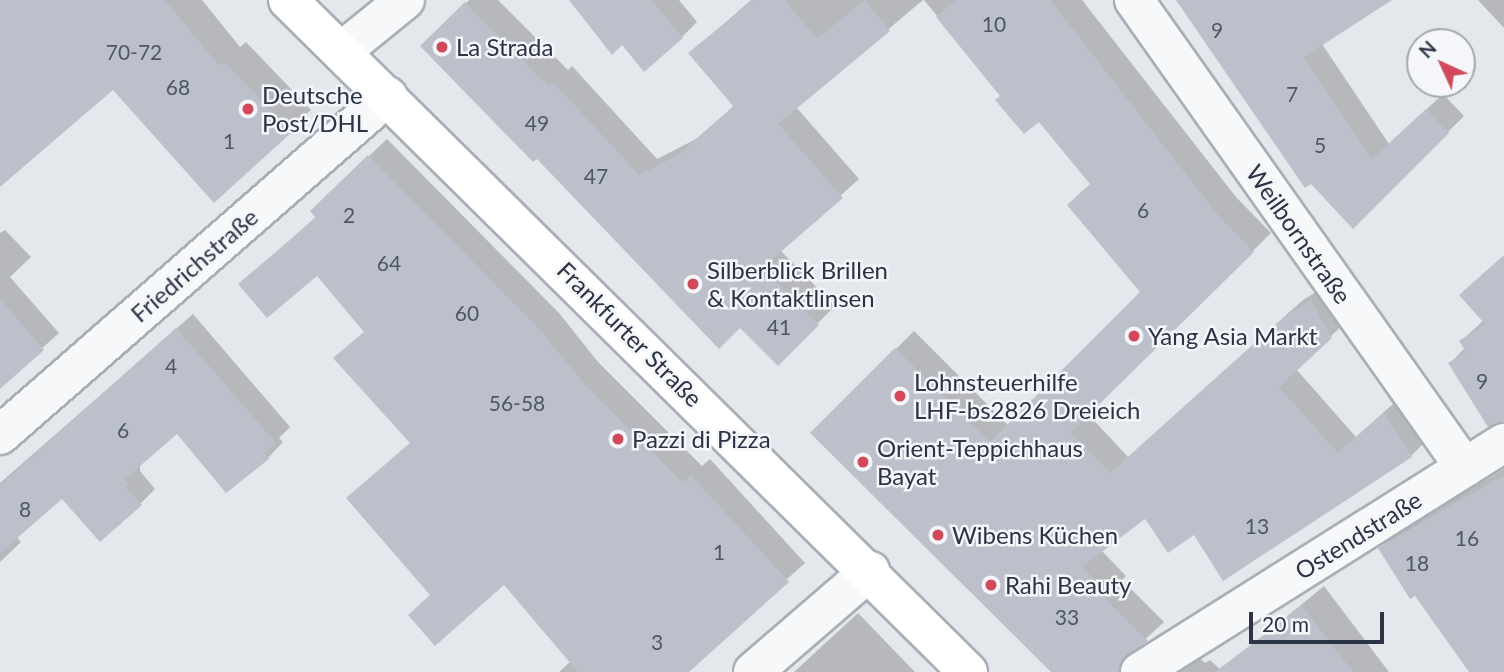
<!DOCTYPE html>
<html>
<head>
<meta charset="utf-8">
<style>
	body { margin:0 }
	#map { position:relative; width:1504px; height:672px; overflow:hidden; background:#e4e7ec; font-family:Lato,sans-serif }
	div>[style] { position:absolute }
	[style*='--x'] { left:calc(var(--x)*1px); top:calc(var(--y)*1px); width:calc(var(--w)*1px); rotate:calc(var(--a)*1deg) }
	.shadow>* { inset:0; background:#0003 }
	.building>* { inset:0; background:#bbc0ca }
	.roads { filter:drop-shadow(2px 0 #a9aeb7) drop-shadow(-2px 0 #a9aeb7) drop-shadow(0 2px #a9aeb7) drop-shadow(0 -2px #a9aeb7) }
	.street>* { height:38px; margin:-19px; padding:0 19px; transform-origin:19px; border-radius:19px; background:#f7f8fa }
	.secondary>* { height:38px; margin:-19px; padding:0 19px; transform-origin:19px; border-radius:19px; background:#fff }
	.dots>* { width:19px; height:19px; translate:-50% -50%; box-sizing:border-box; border:4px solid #f4f6f9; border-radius:50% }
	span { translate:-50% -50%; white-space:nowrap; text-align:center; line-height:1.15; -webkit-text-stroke:5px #f4f6f9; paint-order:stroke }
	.number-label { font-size:21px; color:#4f5766 }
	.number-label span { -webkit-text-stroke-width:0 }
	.poi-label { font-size:24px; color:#2b3445 }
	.left { translate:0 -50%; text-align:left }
	.street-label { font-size:24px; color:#2b3445 }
	.north { position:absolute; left:1406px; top:28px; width:70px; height:70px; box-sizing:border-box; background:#f4f6f9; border:2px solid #a4a8b1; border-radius:50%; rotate:315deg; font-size:19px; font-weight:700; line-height:28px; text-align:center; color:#2b3445 }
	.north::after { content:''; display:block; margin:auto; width:24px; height:32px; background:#d1495b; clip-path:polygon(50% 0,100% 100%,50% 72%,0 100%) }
	.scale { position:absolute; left:1249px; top:612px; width:135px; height:32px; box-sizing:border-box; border:4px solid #2b3445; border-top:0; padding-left:9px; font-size:21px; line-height:24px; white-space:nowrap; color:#2b3445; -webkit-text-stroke:5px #f4f6f9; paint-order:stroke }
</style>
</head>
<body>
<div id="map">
	<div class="shadow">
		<div style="clip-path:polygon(0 0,202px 0,240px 47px,246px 42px,311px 110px,214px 201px,114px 88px,0 184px)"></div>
		<div style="clip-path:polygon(469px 0,498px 0,568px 70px,572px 66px,657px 159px,696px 139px,735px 105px,691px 53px,751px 0,923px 0,796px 107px,859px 179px,780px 250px,835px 306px,778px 363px,740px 326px,537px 156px,423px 46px)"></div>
		<div style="clip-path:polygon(571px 0,679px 0,697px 22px,682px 37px,622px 43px)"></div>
		<div style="clip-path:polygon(924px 0,1082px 0,1236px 197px,1271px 233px,1088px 414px,1128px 457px,1303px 300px,1329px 284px,1349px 319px,1296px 369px,1356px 437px,1402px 396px,1429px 438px,1411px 456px,1195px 533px,1145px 516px,1101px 550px,1126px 576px,1122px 580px,1164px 622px,1138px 646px,1139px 666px,1151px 672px,1053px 672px,812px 433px,914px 331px,1008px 425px,1143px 292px,1092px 183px,1039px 120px,1002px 95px)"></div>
		<div style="clip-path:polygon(1178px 0,1389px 0,1322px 44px,1389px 144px,1443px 94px,1464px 116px,1353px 227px)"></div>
		<div style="clip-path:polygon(1478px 0,1504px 0,1504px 28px)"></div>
		<div style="clip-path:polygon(387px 139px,559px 313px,598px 362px,702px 466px,710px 459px,805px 563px,684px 672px,559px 672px,571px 661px,505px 583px,432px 594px,349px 498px,411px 442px,335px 358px,365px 331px,317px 273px,240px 284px,317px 216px,330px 193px)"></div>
		<div style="clip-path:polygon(5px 230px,31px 257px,10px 277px,59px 333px,0 386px,0 233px)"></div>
		<div style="clip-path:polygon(1504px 255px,1504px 419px,1450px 363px,1465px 348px,1461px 341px,1484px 320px)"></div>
		<div style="clip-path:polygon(193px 314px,290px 427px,279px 438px,283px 442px,268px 458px,177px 432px,140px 464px,140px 471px,155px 489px,140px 504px,62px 497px,16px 536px,21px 542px,0 562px,0 483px)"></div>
		<div style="clip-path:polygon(1504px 469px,1504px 672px,1471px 672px,1381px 548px,1397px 532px)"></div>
		<div style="clip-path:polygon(1324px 586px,1389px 672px,1249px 672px,1239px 656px)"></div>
		<div style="clip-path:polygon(858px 613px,915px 672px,794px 672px)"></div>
		<div style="clip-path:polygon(1198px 656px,1205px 663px,1210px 660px,1223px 672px,1169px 672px)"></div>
	</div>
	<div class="building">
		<div style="clip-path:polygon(0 0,165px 0,219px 66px,224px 62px,292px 132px,214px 203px,113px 90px,0 187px)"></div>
		<div style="clip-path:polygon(569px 0,651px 0,683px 38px,644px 72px,622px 45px,612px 55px)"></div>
		<div style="clip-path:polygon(753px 0,785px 0,817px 39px,865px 0,890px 31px,778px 124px,843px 198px,762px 268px,819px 325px,778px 366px,740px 328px,719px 349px,537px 159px,533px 162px,420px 46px,465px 2px,549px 86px,553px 82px,639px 175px,676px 156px,734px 107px,688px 53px)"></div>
		<div style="clip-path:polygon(956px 0,1050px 0,1218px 215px,1254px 252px,1071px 432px,1110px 473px,1283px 318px,1311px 300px,1332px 338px,1279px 387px,1338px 453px,1384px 412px,1412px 457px,1223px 581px,1194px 535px,1168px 553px,1145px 519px,1082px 567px,1110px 595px,1105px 599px,1148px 641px,1128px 654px,1118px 672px,1051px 672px,810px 433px,895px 348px,990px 442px,1140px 292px,1067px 205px,1090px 184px,1039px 122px,1024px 134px,995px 100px,1000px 96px,936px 17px)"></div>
		<div style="clip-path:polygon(1176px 0,1392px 0,1304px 57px,1372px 159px,1426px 109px,1449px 133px,1353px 229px,1311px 184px,1305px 188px)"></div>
		<div style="clip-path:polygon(368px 155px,541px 331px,580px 379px,683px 483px,691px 475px,789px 582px,689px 672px,578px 672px,504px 585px,435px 646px,408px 615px,430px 595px,346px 498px,410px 443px,333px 358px,364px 332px,317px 276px,267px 318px,238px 284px,316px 218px,310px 211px)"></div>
		<div style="clip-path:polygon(1504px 255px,1504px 421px,1488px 427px,1448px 363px,1466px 352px,1459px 341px,1485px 324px,1459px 295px)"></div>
		<div style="clip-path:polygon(0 299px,44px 350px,0 389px)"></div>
		<div style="clip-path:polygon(176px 328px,276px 443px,264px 453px,269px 459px,226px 493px,177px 434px,125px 479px,129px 484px,126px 487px,142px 505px,100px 542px,62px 499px,0 553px,0 485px)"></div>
		<div style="clip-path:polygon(1504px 475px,1504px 672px,1469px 672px,1415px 596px,1410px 599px,1378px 548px)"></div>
		<div style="clip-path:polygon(1302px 606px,1353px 672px,1215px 672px)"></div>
	</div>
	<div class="roads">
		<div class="street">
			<div style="--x:1134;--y:0;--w:573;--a:54.73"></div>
			<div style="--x:342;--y:51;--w:81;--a:-39"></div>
			<div style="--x:0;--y:435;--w:515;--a:-41.14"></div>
			<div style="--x:753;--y:672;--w:155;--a:-40.8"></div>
			<div style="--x:1140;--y:672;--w:430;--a:-32.2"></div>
		</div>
		<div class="secondary">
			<div style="--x:288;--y:0;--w:956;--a:44.66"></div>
		</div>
	</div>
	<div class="dots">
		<div style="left:442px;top:47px;background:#d1495b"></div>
		<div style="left:248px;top:109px;background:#d1495b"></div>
		<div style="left:693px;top:284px;background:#d1495b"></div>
		<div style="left:1134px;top:336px;background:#d1495b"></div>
		<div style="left:900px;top:396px;background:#d1495b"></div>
		<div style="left:618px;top:439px;background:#d1495b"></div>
		<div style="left:863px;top:462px;background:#d1495b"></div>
		<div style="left:938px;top:535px;background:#d1495b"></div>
		<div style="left:991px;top:585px;background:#d1495b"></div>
	</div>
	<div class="number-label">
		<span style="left:994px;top:24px">10</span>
		<span style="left:1217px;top:30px">9</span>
		<span style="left:134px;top:52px">70-72</span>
		<span style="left:178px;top:87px">68</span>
		<span style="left:1292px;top:94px">7</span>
		<span style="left:537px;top:123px">49</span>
		<span style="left:229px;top:141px">1</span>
		<span style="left:1320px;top:145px">5</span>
		<span style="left:596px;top:176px">47</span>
		<span style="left:1143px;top:210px">6</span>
		<span style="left:349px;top:215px">2</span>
		<span style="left:389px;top:263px">64</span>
		<span style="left:467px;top:313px">60</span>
		<span style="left:779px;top:327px">41</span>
		<span style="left:171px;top:366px">4</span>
		<span style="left:1482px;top:381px">9</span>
		<span style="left:517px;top:403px">56-58</span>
		<span style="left:123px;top:430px">6</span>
		<span style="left:25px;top:509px">8</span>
		<span style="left:1257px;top:526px">13</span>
		<span style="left:1467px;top:538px">16</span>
		<span style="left:719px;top:552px">1</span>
		<span style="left:1417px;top:563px">18</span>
		<span style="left:1067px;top:617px">33</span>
		<span style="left:657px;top:642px">3</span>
	</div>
	<div class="poi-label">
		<span class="left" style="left:456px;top:47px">La Strada</span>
		<span class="left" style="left:262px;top:109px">Deutsche<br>Post/DHL</span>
		<span class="left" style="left:707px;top:284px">Silberblick Brillen<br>&amp; Kontaktlinsen</span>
		<span class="left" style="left:1148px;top:336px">Yang Asia Markt</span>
		<span class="left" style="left:914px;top:396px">Lohnsteuerhilfe<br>LHF-bs2826 Dreieich</span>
		<span class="left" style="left:632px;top:439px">Pazzi di Pizza</span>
		<span class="left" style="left:877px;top:462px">Orient-Teppichhaus<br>Bayat</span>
		<span class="left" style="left:952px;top:535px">Wibens Küchen</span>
		<span class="left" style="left:1005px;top:585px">Rahi Beauty</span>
	</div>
	<div class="street-label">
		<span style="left:1299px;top:234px;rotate:55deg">Weilbornstraße</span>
		<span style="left:194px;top:265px;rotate:-41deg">Friedrichstraße</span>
		<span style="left:630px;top:334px;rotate:45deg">Frankfurter Straße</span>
		<span style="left:1358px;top:535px;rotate:-32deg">Ostendstraße</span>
	</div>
	<div class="north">N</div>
	<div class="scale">20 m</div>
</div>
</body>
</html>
